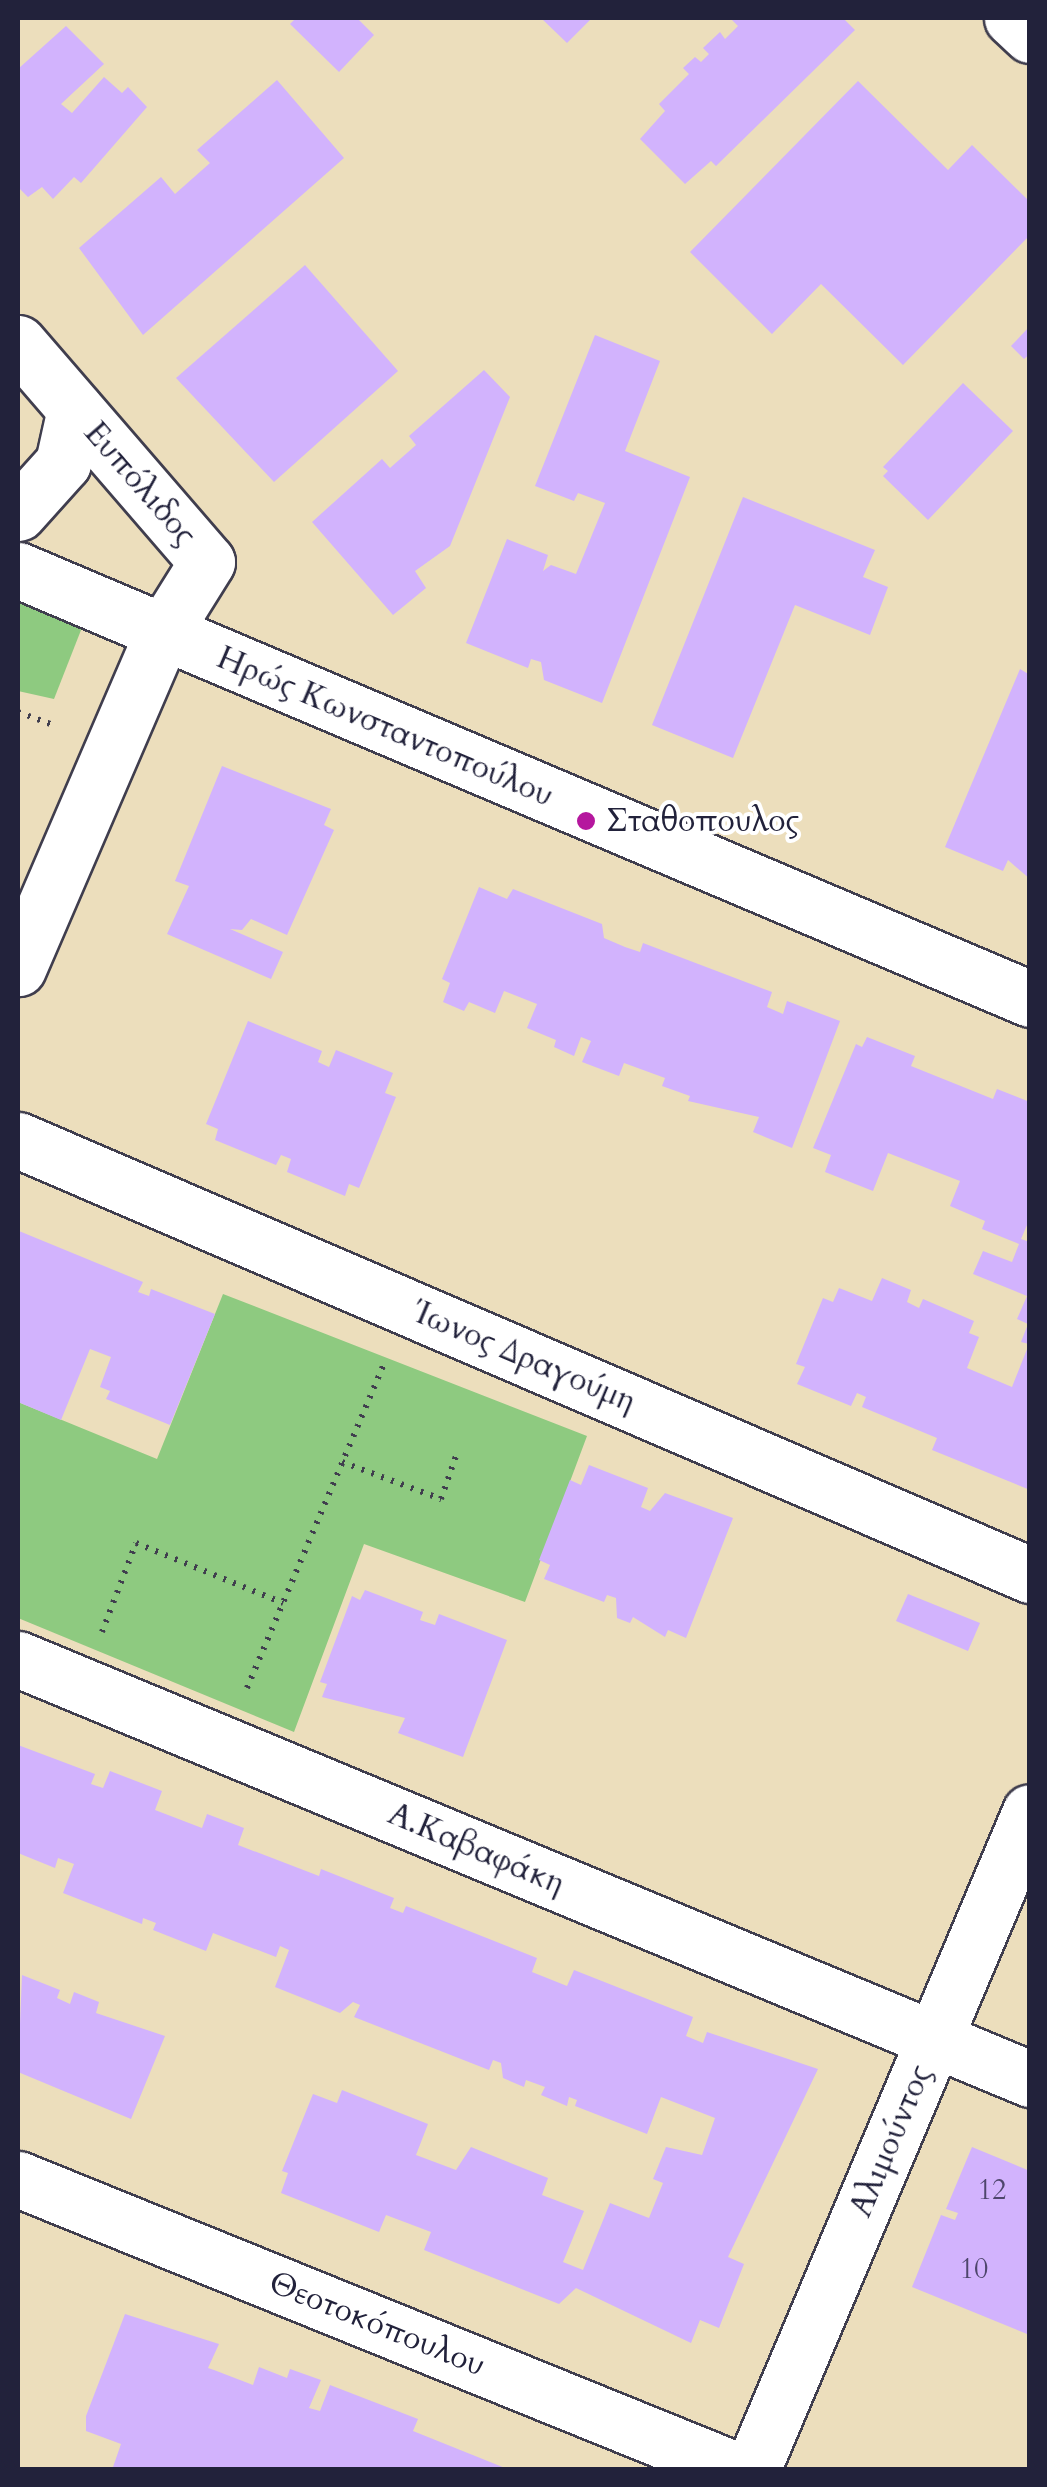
<!DOCTYPE html>
<html>
<head>
<meta charset="utf-8">
<style>
	body { margin:0 }
	#map { position:relative; width:1047px; height:2487px; overflow:hidden; background:#ecdebc; font-family:Cardo,serif }
	div>[style] { position:absolute }
	[style*='--x'] { left:calc(var(--x)*1px); top:calc(var(--y)*1px); width:calc(var(--w)*1px); rotate:calc(var(--a)*1deg) }
	.green>* { inset:0; background:#8eca80 }
	.building>* { inset:0; background:#d2b3fd }
	.path>* { height:6px; margin-top:-3px; transform-origin:0; background:repeating-linear-gradient(90deg,#403e4e 0 2.5px,transparent 0 10.5px) }
	.roads { filter:drop-shadow(2px 0 #403e4e) drop-shadow(-2px 0 #403e4e) drop-shadow(0 2px #403e4e) drop-shadow(0 -2px #403e4e) }
	.minor>* { height:55px; margin:-27.5px; padding:0 27.5px; transform-origin:27.5px; border-radius:27.5px; background:#fff }
	.dots>* { width:28px; height:28px; translate:-50% -50%; box-sizing:border-box; border:5px solid #fff; border-radius:50% }
	span { translate:-50% -50%; white-space:nowrap; text-align:center; line-height:1.15; -webkit-text-stroke:8px #fff; paint-order:stroke }
	.number-label { font-size:28px; color:#4e466c }
	.number-label span { -webkit-text-stroke-width:0 }
	.street-label { font-size:32px; color:#22223b }
	.poi-label { font-size:32px; color:#22223b }
	.left { translate:0 -50%; text-align:left }
	.frame { position:absolute; inset:0; border:20px solid #22223b; pointer-events:none }
</style>
</head>
<body>
<div id="map">
	<div class="green">
		<div style="clip-path:polygon(18px 598px,83px 625px,54px 699px,18px 691px)"></div>
		<div style="clip-path:polygon(223px 1294px,587px 1436px,525px 1602px,364px 1544px,294px 1732px,18px 1618px,18px 1402px,157px 1459px)"></div>
	</div>
	<div class="building">
		<div style="clip-path:polygon(296px 18px,357px 18px,374px 35px,339px 72px,290px 24px)"></div>
		<div style="clip-path:polygon(541px 18px,592px 18px,567px 43px)"></div>
		<div style="clip-path:polygon(730px 18px,843px 18px,855px 30px,716px 166px,711px 161px,685px 184px,640px 139px,665px 111px,659px 104px,689px 74px,683px 68px,695px 57px,701px 62px,709px 54px,703px 48px,720px 32px,725px 39px,738px 26px)"></div>
		<div style="clip-path:polygon(66px 26px,104px 64px,61px 104px,72px 113px,104px 77px,122px 93px,128px 87px,147px 107px,81px 183px,74px 177px,53px 199px,42px 187px,28px 197px,18px 187px,18px 69px)"></div>
		<div style="clip-path:polygon(277px 80px,344px 158px,143px 335px,79px 248px,161px 177px,175px 194px,210px 163px,197px 150px)"></div>
		<div style="clip-path:polygon(858px 81px,948px 170px,972px 145px,1030px 202px,1030px 235px,903px 365px,821px 284px,772px 334px,690px 252px)"></div>
		<div style="clip-path:polygon(305px 265px,398px 371px,274px 482px,176px 378px)"></div>
		<div style="clip-path:polygon(1030px 326px,1030px 354px,1024px 359px,1011px 346px)"></div>
		<div style="clip-path:polygon(595px 335px,660px 361px,625px 451px,690px 477px,602px 703px,544px 680px,541px 662px,531px 659px,528px 668px,466px 643px,507px 539px,548px 555px,543px 571px,551px 565px,576px 574px,605px 503px,578px 493px,574px 501px,535px 486px)"></div>
		<div style="clip-path:polygon(484px 370px,510px 397px,450px 546px,415px 571px,426px 588px,393px 615px,312px 522px,382px 459px,390px 468px,416px 445px,409px 436px)"></div>
		<div style="clip-path:polygon(963px 383px,1013px 431px,928px 520px,883px 476px,888px 471px,883px 467px)"></div>
		<div style="clip-path:polygon(743px 497px,875px 550px,863px 577px,888px 587px,870px 635px,795px 605px,733px 758px,652px 725px)"></div>
		<div style="clip-path:polygon(1020px 669px,1030px 675px,1030px 879px,1008px 860px,1003px 871px,945px 847px)"></div>
		<div style="clip-path:polygon(222px 766px,331px 809px,324px 825px,334px 830px,287px 935px,251px 919px,242px 930px,230px 929px,283px 952px,271px 979px,167px 934px,189px 886px,175px 881px)"></div>
		<div style="clip-path:polygon(479px 887px,507px 899px,513px 889px,602px 924px,604px 938px,625px 947px,640px 952px,643px 943px,772px 992px,767px 1007px,783px 1014px,787px 1001px,840px 1021px,792px 1148px,753px 1132px,759px 1117px,688px 1101px,690px 1096px,662px 1086px,665px 1078px,624px 1063px,619px 1076px,582px 1062px,591px 1041px,581px 1037px,574px 1056px,554px 1047px,556px 1040px,527px 1028px,537px 1004px,504px 991px,495px 1013px,469px 1002px,464px 1011px,443px 1002px,450px 983px,442px 979px)"></div>
		<div style="clip-path:polygon(248px 1021px,322px 1051px,318px 1062px,329px 1067px,336px 1050px,393px 1073px,385px 1093px,396px 1097px,359px 1188px,349px 1184px,345px 1196px,287px 1172px,291px 1159px,281px 1155px,276px 1165px,215px 1140px,218px 1129px,206px 1124px)"></div>
		<div style="clip-path:polygon(867px 1037px,915px 1056px,911px 1066px,993px 1099px,997px 1089px,1030px 1102px,1030px 1218px,1021px 1239px,1030px 1242px,1030px 1490px,932px 1450px,937px 1438px,862px 1407px,866px 1397px,857px 1393px,851px 1406px,797px 1384px,805px 1367px,796px 1364px,823px 1298px,833px 1302px,839px 1288px,872px 1301px,882px 1278px,911px 1290px,907px 1302px,919px 1308px,923px 1299px,974px 1321px,969px 1333px,979px 1337px,967px 1368px,1012px 1387px,1029px 1344px,1021px 1342px,1028px 1324px,1017px 1319px,1027px 1296px,973px 1274px,983px 1251px,1012px 1262px,1019px 1244px,982px 1229px,985px 1221px,950px 1206px,960px 1181px,888px 1153px,873px 1191px,825px 1172px,831px 1155px,813px 1148px,856px 1044px,862px 1047px)"></div>
		<div style="clip-path:polygon(19px 1231px,143px 1282px,138px 1292px,149px 1296px,151px 1289px,215px 1314px,170px 1425px,106px 1399px,110px 1391px,100px 1387px,111px 1357px,90px 1349px,61px 1420px,18px 1402px)"></div>
		<div style="clip-path:polygon(589px 1465px,648px 1488px,641px 1507px,650px 1511px,665px 1493px,733px 1518px,686px 1638px,668px 1630px,665px 1637px,633px 1617px,630px 1623px,617px 1618px,616px 1598px,607px 1595px,604px 1602px,544px 1579px,550px 1565px,539px 1560px,570px 1480px,581px 1485px)"></div>
		<div style="clip-path:polygon(365px 1590px,423px 1612px,420px 1620px,435px 1625px,439px 1614px,507px 1640px,463px 1757px,398px 1733px,405px 1718px,322px 1697px,327px 1684px,320px 1682px,352px 1596px,360px 1600px)"></div>
		<div style="clip-path:polygon(908px 1594px,980px 1623px,968px 1651px,896px 1621px)"></div>
		<div style="clip-path:polygon(18px 1745px,95px 1774px,91px 1784px,103px 1788px,110px 1771px,162px 1791px,155px 1810px,202px 1828px,207px 1814px,244px 1828px,238px 1845px,319px 1876px,321px 1869px,394px 1898px,390px 1908px,403px 1913px,406px 1906px,537px 1958px,532px 1972px,567px 1986px,574px 1970px,693px 2017px,686px 2036px,703px 2043px,707px 2032px,818px 2069px,728px 2257px,744px 2264px,719px 2328px,700px 2320px,691px 2343px,576px 2288px,559px 2304px,424px 2250px,431px 2232px,386px 2215px,379px 2232px,281px 2193px,288px 2173px,282px 2171px,313px 2094px,337px 2103px,342px 2090px,428px 2124px,416px 2155px,456px 2170px,471px 2147px,548px 2178px,542px 2195px,584px 2211px,563px 2262px,583px 2270px,610px 2203px,649px 2218px,663px 2183px,653px 2179px,666px 2147px,702px 2155px,715px 2118px,661px 2097px,647px 2134px,575px 2106px,577px 2100px,569px 2097px,567px 2106px,541px 2095px,545px 2087px,526px 2080px,524px 2087px,503px 2078px,501px 2063px,493px 2060px,489px 2070px,354px 2017px,360px 2005px,353px 2002px,340px 2013px,275px 1987px,289px 1950px,280px 1946px,276px 1957px,213px 1933px,206px 1951px,153px 1930px,156px 1923px,143px 1918px,142px 1924px,63px 1893px,74px 1864px,58px 1858px,55px 1868px,18px 1853px)"></div>
		<div style="clip-path:polygon(22px 1975px,60px 1990px,57px 1998px,70px 2004px,74px 1992px,99px 2002px,96px 2013px,165px 2036px,131px 2119px,18px 2072px)"></div>
		<div style="clip-path:polygon(972px 2147px,1030px 2171px,1027px 2334px,912px 2287px,941px 2215px,955px 2220px,958px 2213px,946px 2209px)"></div>
		<div style="clip-path:polygon(125px 2314px,219px 2344px,208px 2368px,214px 2370px,253px 2385px,259px 2367px,287px 2378px,290px 2369px,321px 2380px,309px 2408px,320px 2411px,330px 2385px,418px 2419px,413px 2431px,510px 2470px,113px 2467px,121px 2444px,86px 2431px,86px 2416px)"></div>
	</div>
	<div class="path">
		<div style="--x:18;--y:712;--w:40;--a:20.2"></div>
		<div style="--x:342;--y:1462;--w:106;--a:20.5"></div>
		<div style="--x:441;--y:1499;--w:49;--a:-70.8"></div>
		<div style="--x:102;--y:1632;--w:95;--a:-69.1"></div>
		<div style="--x:136;--y:1543;--w:159;--a:22.2"></div>
		<div style="--x:247;--y:1688;--w:353;--a:-67.1"></div>
	</div>
	<div class="roads">
		<div class="minor">
			<div style="--x:1012;--y:18;--w:25;--a:43"></div>
			<div style="--x:18;--y:343;--w:289;--a:49.2"></div>
			<div style="--x:207;--y:562;--w:85;--a:122"></div>
			<div style="--x:162;--y:634;--w:364;--a:113.3"></div>
			<div style="--x:18;--y:513;--w:67;--a:-48"></div>
			<div style="--x:63;--y:463;--w:55;--a:-77.5"></div>
			<div style="--x:18;--y:570;--w:1099;--a:22.97"></div>
			<div style="--x:18;--y:1140;--w:1102;--a:23.26"></div>
			<div style="--x:18;--y:1659;--w:1096;--a:22.54"></div>
			<div style="--x:18;--y:2179;--w:775;--a:22.06"></div>
			<div style="--x:752;--y:2470;--w:714;--a:-67.1"></div>
		</div>
	</div>
	<div class="dots">
		<div style="left:586px;top:821px;background:#b5179e"></div>
	</div>
	<div class="number-label">
		<span style="left:992px;top:2190px">12</span>
		<span style="left:974px;top:2269px">10</span>
	</div>
	<div class="street-label">
		<span style="left:140px;top:484px;rotate:49deg">Ευπόλιδος</span>
		<span style="left:385px;top:727px;rotate:23deg">Ηρώς Κωνσταντοπούλου</span>
		<span style="left:524px;top:1357px;rotate:23deg">Ίωνος Δραγούμη</span>
		<span style="left:476px;top:1849px;rotate:23deg">Α.Καβαφάκη</span>
		<span style="left:891px;top:2141px;rotate:-67deg">Αλιμούντος</span>
		<span style="left:377px;top:2324px;rotate:22deg">Θεοτοκόπουλου</span>
	</div>
	<div class="poi-label">
		<span class="left" style="left:606px;top:821px">Σταθοπουλος</span>
	</div>
	<div class="frame"></div>
</div>
</body>
</html>
